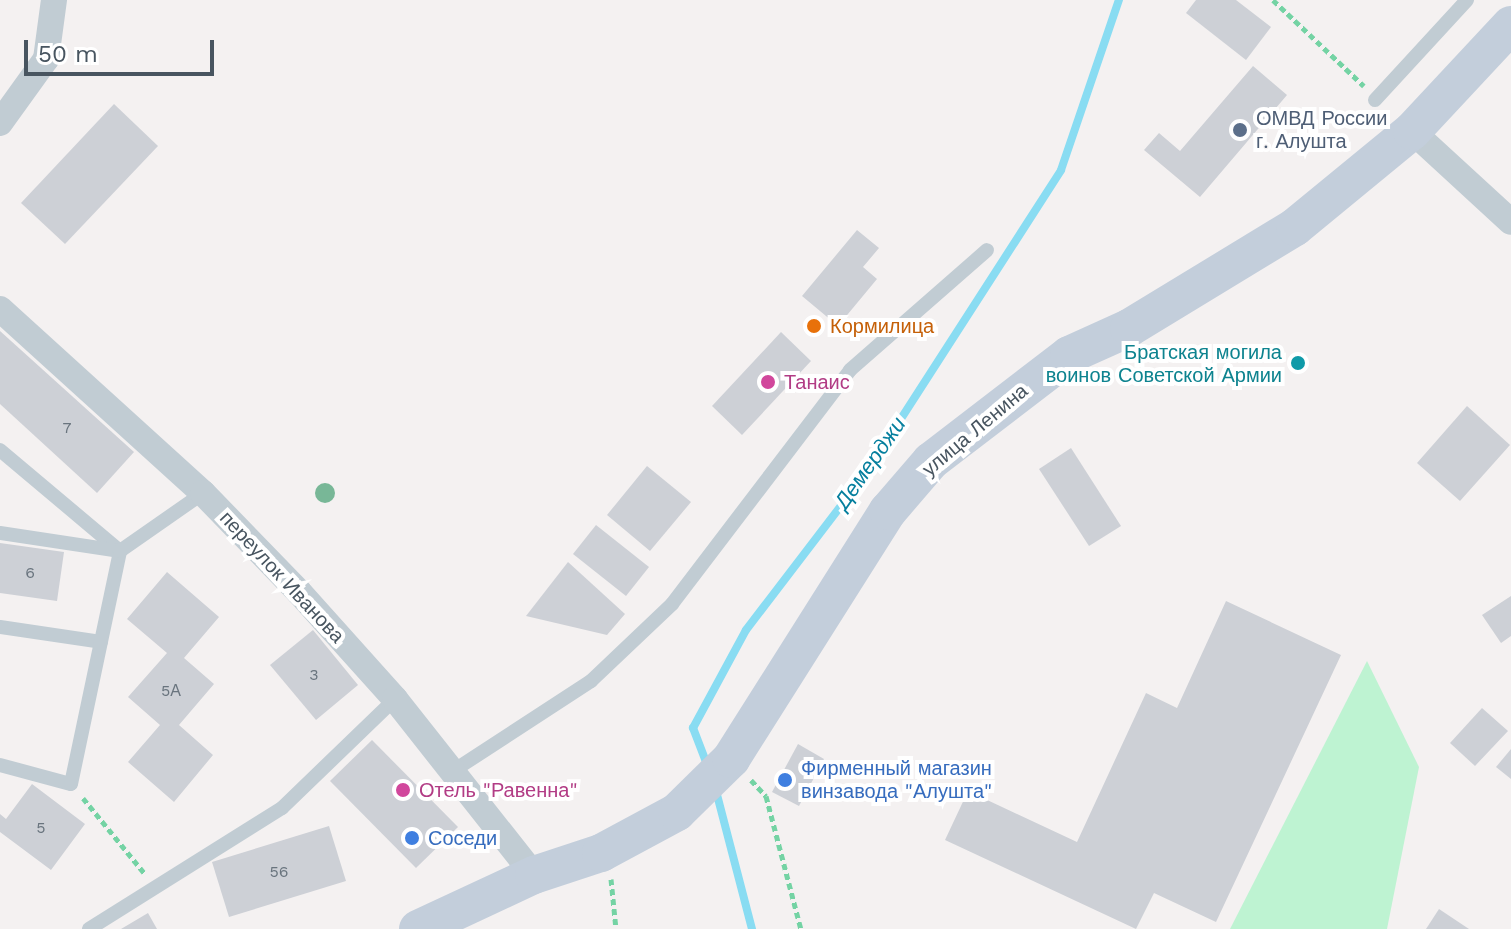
<!DOCTYPE html>
<html>
<head>
<meta charset="utf-8">
<style>
	body { margin:0 }
	#map { position:relative; width:1511px; height:929px; overflow:hidden; background:#f4f1f1; font-family:"Work Sans",sans-serif }
	div>[style] { position:absolute }
	[style*='--x'] { left:calc(var(--x)*1px); top:calc(var(--y)*1px); width:calc(var(--w)*1px); rotate:calc(var(--a)*1deg) }
	.green>* { inset:0; background:#bef3d2 }
	.stream>* { height:8px; margin:-4px; padding:0 4px; transform-origin:4px; border-radius:4px; background:#89dcf2 }
	.building>* { inset:0; background:#cdd0d6 }
	.path>* { height:5px; margin-top:-2.5px; transform-origin:0; background:repeating-linear-gradient(90deg,#74d3a4 0 6px,transparent 0 10px) }
	.service>* { height:14px; margin:-7px; padding:0 7px; transform-origin:7px; border-radius:7px; background:#c1ccd3 }
	.minor>* { height:26px; margin:-13px; padding:0 13px; transform-origin:13px; border-radius:13px; background:#c1ccd3 }
	.secondary>* { height:38px; margin:-19px; padding:0 19px; transform-origin:19px; border-radius:19px; background:#c3cedb }
	.trees>* { width:20px; height:20px; margin:-10px; border-radius:50%; background:#78b797 }
	.dots>* { width:22px; height:22px; translate:-50% -50%; box-sizing:border-box; border:4px solid #fff; border-radius:50% }
	span { translate:-50% -50%; white-space:nowrap; text-align:center; line-height:1.15; -webkit-text-stroke:8px #fff; paint-order:stroke }
	.number-label { font-size:16px; color:#69747e }
	.number-label span { -webkit-text-stroke-width:0 }
	.service-label { font-size:20px; color:#4e5e75 }
	.left { translate:0 -50%; text-align:left }
	.food-label { font-size:20px; color:#c56008 }
	.culture-label { font-size:20px; color:#0d838f }
	.right { translate:-100% -50%; text-align:right }
	.hotel-label { font-size:20px; color:#b23c85 }
	.street-label { font-size:20px; color:#485560 }
	.shop-label { font-size:20px; color:#366cbe }
	.water-label { font-size:22px; color:#057f9e; font-style:italic }
	.scale { position:absolute; left:24px; top:40px; width:190px; height:36px; box-sizing:border-box; border:4px solid #485560; border-top:0; padding-left:10px; font-size:24px; line-height:28px; white-space:nowrap; color:#485560; -webkit-text-stroke:6px #fff; paint-order:stroke }
</style>
</head>
<body>
<div id="map">
	<div class="green">
		<div style="clip-path:polygon(1367px 661px,1419px 767px,1387px 929px,1230px 929px)"></div>
	</div>
	<div class="stream">
		<div style="--x:708;--y:767;--w:42;--a:-111"></div>
		<div style="--x:693;--y:728;--w:111;--a:-61.6"></div>
		<div style="--x:746;--y:630;--w:198;--a:-52.6"></div>
		<div style="--x:866;--y:473;--w:360;--a:-57.2"></div>
		<div style="--x:1061;--y:170;--w:180;--a:-71.2"></div>
		<div style="--x:715;--y:787;--w:147;--a:75.4"></div>
	</div>
	<div class="building">
		<div style="clip-path:polygon(1196px 0,1236px 0,1271px 27px,1246px 60px,1186px 13px)"></div>
		<div style="clip-path:polygon(1253px 66px,1287px 95px,1200px 197px,1144px 150px,1159px 133px,1180px 151px)"></div>
		<div style="clip-path:polygon(114px 104px,158px 146px,65px 244px,21px 203px)"></div>
		<div style="clip-path:polygon(857px 230px,879px 248px,863px 267px,877px 279px,838px 326px,802px 296px)"></div>
		<div style="clip-path:polygon(0 331px,134px 452px,97px 493px,0 404px)"></div>
		<div style="clip-path:polygon(781px 332px,811px 361px,742px 435px,712px 406px)"></div>
		<div style="clip-path:polygon(1467px 406px,1510px 445px,1460px 501px,1417px 463px)"></div>
		<div style="clip-path:polygon(1071px 448px,1121px 526px,1089px 546px,1039px 469px)"></div>
		<div style="clip-path:polygon(647px 466px,691px 502px,650px 551px,607px 515px)"></div>
		<div style="clip-path:polygon(596px 525px,649px 567px,626px 596px,573px 554px)"></div>
		<div style="clip-path:polygon(0 543px,64px 552px,57px 601px,0 593px)"></div>
		<div style="clip-path:polygon(568px 562px,625px 614px,607px 635px,526px 616px)"></div>
		<div style="clip-path:polygon(167px 572px,219px 617px,184px 658px,214px 684px,179px 725px,213px 755px,174px 802px,128px 762px,160px 725px,128px 697px,167px 653px,127px 619px)"></div>
		<div style="clip-path:polygon(1511px 596px,1511px 636px,1501px 643px,1482px 615px)"></div>
		<div style="clip-path:polygon(1226px 601px,1341px 655px,1216px 922px,1154px 893px,1136px 929px,945px 840px,968px 791px,1077px 842px,1146px 693px,1177px 708px)"></div>
		<div style="clip-path:polygon(313px 630px,358px 685px,316px 720px,270px 665px)"></div>
		<div style="clip-path:polygon(1482px 708px,1508px 731px,1475px 766px,1450px 743px)"></div>
		<div style="clip-path:polygon(372px 740px,458px 827px,416px 868px,330px 781px)"></div>
		<div style="clip-path:polygon(798px 744px,824px 759px,799px 806px,772px 792px)"></div>
		<div style="clip-path:polygon(1511px 749px,1511px 779px,1496px 767px)"></div>
		<div style="clip-path:polygon(32px 784px,85px 824px,51px 870px,0 832px,0 814px,6px 819px)"></div>
		<div style="clip-path:polygon(329px 826px,346px 881px,229px 917px,212px 862px)"></div>
		<div style="clip-path:polygon(1439px 909px,1469px 929px,1426px 929px)"></div>
		<div style="clip-path:polygon(148px 913px,157px 929px,121px 929px)"></div>
	</div>
	<div class="path">
		<div style="--x:1273;--y:0;--w:125;--a:43.4"></div>
		<div style="--x:751;--y:780;--w:22;--a:47"></div>
		<div style="--x:766;--y:796;--w:138;--a:75.3"></div>
		<div style="--x:83;--y:798;--w:98;--a:50.8"></div>
		<div style="--x:611;--y:879;--w:50;--a:84.3"></div>
	</div>
	<div class="service">
		<div style="--x:1375;--y:100;--w:136;--a:-47.4"></div>
		<div style="--x:0;--y:450;--w:157;--a:40.1"></div>
		<div style="--x:0;--y:533;--w:120;--a:8.6"></div>
		<div style="--x:0;--y:627;--w:102;--a:8.4"></div>
		<div style="--x:0;--y:765;--w:73;--a:15"></div>
		<div style="--x:71;--y:784;--w:238;--a:-78.1"></div>
		<div style="--x:120;--y:551;--w:101;--a:-34.9"></div>
		<div style="--x:453;--y:771;--w:165;--a:-33.1"></div>
		<div style="--x:591;--y:681;--w:112;--a:-43.5"></div>
		<div style="--x:672;--y:604;--w:294;--a:-52.7"></div>
		<div style="--x:850;--y:370;--w:182;--a:-41.2"></div>
		<div style="--x:89;--y:929;--w:228;--a:-32.1"></div>
		<div style="--x:282;--y:808;--w:157;--a:-44"></div>
	</div>
	<div class="minor">
		<div style="--x:0;--y:123;--w:79;--a:-54.3"></div>
		<div style="--x:46;--y:59;--w:60;--a:-82.3"></div>
		<div style="--x:1412;--y:131;--w:134;--a:42.6"></div>
		<div style="--x:0;--y:309;--w:274;--a:42.2"></div>
		<div style="--x:203;--y:493;--w:138;--a:45.9"></div>
		<div style="--x:299;--y:592;--w:144;--a:48.1"></div>
		<div style="--x:395;--y:699;--w:224;--a:51.7"></div>
	</div>
	<div class="secondary">
		<div style="--x:418;--y:929;--w:128;--a:-25"></div>
		<div style="--x:534;--y:875;--w:71;--a:-18.2"></div>
		<div style="--x:601;--y:853;--w:86;--a:-28.3"></div>
		<div style="--x:677;--y:812;--w:76;--a:-44.5"></div>
		<div style="--x:731;--y:759;--w:294;--a:-57.7"></div>
		<div style="--x:888;--y:511;--w:66;--a:-49.3"></div>
		<div style="--x:931;--y:461;--w:174;--a:-37.5"></div>
		<div style="--x:1069;--y:355;--w:66;--a:-24.2"></div>
		<div style="--x:1129;--y:328;--w:194;--a:-31.3"></div>
		<div style="--x:1295;--y:227;--w:151;--a:-39.4"></div>
		<div style="--x:1412;--y:131;--w:145;--a:-47"></div>
	</div>
	<div class="trees">
		<div style="left:325px;top:493px"></div>
	</div>
	<div class="dots">
		<div style="left:1240px;top:130px;background:#5c6f8a"></div>
		<div style="left:814px;top:326px;background:#e8710a"></div>
		<div style="left:1298px;top:363px;background:#0f9aa8"></div>
		<div style="left:768px;top:382px;background:#d1479c"></div>
		<div style="left:785px;top:780px;background:#3f7fe0"></div>
		<div style="left:403px;top:790px;background:#d1479c"></div>
		<div style="left:412px;top:838px;background:#3f7fe0"></div>
	</div>
	<div class="number-label">
		<span style="left:67px;top:428px">7</span>
		<span style="left:30px;top:573px">6</span>
		<span style="left:314px;top:675px">3</span>
		<span style="left:171px;top:691px">5А</span>
		<span style="left:41px;top:828px">5</span>
		<span style="left:279px;top:872px">56</span>
	</div>
	<div class="service-label">
		<span class="left" style="left:1256px;top:130px">ОМВД России<br>г. Алушта</span>
	</div>
	<div class="food-label">
		<span class="left" style="left:830px;top:326px">Кормилица</span>
	</div>
	<div class="culture-label">
		<span class="right" style="left:1282px;top:364px">Братская могила<br>воинов Советской Армии</span>
	</div>
	<div class="hotel-label">
		<span class="left" style="left:784px;top:382px">Танаис</span>
		<span class="left" style="left:419px;top:790px">Отель "Равенна"</span>
	</div>
	<div class="street-label">
		<span style="left:975px;top:430px;rotate:-40deg">улица Ленина</span>
		<span style="left:282px;top:577px;rotate:47deg">переулок Иванова</span>
	</div>
	<div class="shop-label">
		<span class="left" style="left:801px;top:780px">Фирменный магазин<br>винзавода "Алушта"</span>
		<span class="left" style="left:428px;top:838px">Соседи</span>
	</div>
	<div class="water-label">
		<span style="left:870px;top:463px;rotate:-55deg">Демерджи</span>
	</div>
	<div class="scale">50 m</div>
</div>
</body>
</html>
